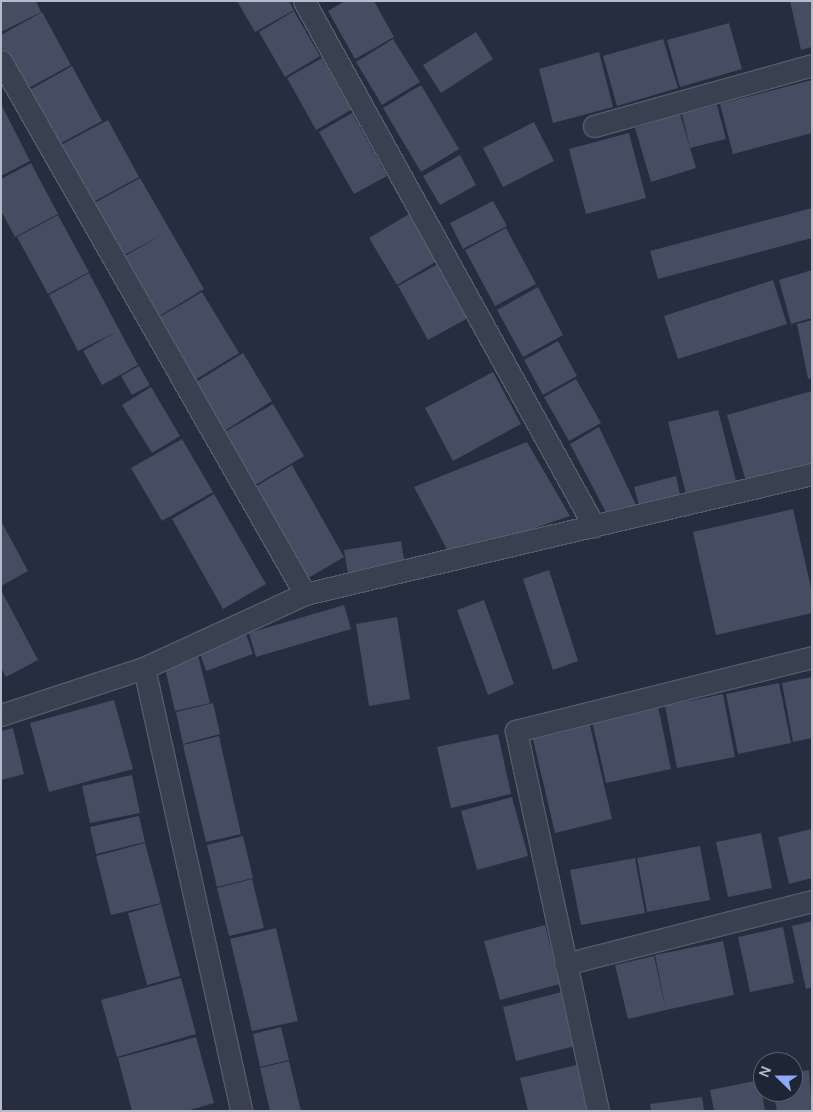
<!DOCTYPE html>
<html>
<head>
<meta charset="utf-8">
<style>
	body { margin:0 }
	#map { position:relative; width:813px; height:1112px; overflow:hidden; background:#252d3f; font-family:Manrope,sans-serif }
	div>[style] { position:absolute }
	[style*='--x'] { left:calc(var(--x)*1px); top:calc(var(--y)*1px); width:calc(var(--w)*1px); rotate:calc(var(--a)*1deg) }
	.building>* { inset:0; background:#444d61 }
	.roads { filter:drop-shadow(1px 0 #545b6a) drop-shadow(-1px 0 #545b6a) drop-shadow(0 1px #545b6a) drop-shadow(0 -1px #545b6a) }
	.street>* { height:21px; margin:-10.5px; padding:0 10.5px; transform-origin:10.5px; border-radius:10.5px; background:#39404f }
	span { translate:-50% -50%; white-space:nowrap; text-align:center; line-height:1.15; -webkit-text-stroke:4.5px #1e2534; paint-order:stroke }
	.frame { position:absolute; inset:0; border:2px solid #b6bbca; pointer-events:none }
	.north { position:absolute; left:753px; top:1052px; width:50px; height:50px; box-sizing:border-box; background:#1e2534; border:1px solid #5b6170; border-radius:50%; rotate:292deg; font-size:14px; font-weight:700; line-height:20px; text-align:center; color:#b6bbca }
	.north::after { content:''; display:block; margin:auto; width:18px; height:22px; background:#8da9f7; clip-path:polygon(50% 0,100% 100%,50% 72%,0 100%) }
</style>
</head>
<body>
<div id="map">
	<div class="building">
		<div style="clip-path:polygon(1px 1px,36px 1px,41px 12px,1px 32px)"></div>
		<div style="clip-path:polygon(237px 1px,289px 1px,294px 10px,255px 32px)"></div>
		<div style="clip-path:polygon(345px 1px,374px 1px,394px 37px,355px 59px,328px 11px)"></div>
		<div style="clip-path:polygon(790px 1px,812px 1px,812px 47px,801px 50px)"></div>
		<div style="clip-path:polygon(294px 11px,320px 56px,285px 77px,259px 32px)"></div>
		<div style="clip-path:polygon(42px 12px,71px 65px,25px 90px,1px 46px,1px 35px)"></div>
		<div style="clip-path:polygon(729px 23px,742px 69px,680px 87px,667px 40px)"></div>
		<div style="clip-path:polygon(476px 32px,493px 59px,441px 93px,423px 65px)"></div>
		<div style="clip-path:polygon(393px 39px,420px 82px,382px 105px,356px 62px)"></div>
		<div style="clip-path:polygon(663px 39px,678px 88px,617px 106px,603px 56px)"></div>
		<div style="clip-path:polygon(599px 52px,613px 107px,553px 123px,539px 69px)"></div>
		<div style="clip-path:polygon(322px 58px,351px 110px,316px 130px,287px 78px)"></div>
		<div style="clip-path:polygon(72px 66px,102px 121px,56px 146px,26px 92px)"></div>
		<div style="clip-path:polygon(812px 80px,812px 133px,733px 154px,720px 104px)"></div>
		<div style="clip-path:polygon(421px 85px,459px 149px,421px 172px,383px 108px)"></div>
		<div style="clip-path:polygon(1px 104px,30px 161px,1px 176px)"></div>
		<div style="clip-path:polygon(717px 105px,726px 139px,690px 148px,682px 114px)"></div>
		<div style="clip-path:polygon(352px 113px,387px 176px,354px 194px,319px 132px)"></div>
		<div style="clip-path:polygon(680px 114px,696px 168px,651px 182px,635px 128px)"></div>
		<div style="clip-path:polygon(108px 120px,139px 177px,88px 205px,57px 147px)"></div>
		<div style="clip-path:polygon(534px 122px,554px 161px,503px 187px,483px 148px)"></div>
		<div style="clip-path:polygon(629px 133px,646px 198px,586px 214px,569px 149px)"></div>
		<div style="clip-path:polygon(460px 155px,476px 185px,440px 205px,423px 176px)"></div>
		<div style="clip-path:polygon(31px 163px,58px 214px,15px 237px,1px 211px,1px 179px)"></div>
		<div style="clip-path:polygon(140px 178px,204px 289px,153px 320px,118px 260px,163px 234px,117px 259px,89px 206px)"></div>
		<div style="clip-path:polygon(493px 201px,507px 226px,463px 249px,450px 223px)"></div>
		<div style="clip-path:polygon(812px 208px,812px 238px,658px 279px,650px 251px)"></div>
		<div style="clip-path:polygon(409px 214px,437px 261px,397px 285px,369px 238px)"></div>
		<div style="clip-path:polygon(58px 215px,89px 272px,48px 294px,17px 237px)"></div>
		<div style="clip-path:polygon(506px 228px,536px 284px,495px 306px,465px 250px)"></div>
		<div style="clip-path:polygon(438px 264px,468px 318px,428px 340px,398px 286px)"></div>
		<div style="clip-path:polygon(812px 270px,812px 318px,791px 324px,779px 280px)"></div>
		<div style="clip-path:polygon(89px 273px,138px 365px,102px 385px,83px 351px,116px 332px,78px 351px,49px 295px)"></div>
		<div style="clip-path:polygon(773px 280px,787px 324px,678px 359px,664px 316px)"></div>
		<div style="clip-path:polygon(538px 287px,563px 335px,523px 357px,497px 310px)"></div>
		<div style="clip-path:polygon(202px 292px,239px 353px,190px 383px,153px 321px)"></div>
		<div style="clip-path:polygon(812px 320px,812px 378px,808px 379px,797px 324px)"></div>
		<div style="clip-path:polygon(558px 341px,577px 376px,543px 395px,524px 360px)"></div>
		<div style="clip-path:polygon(243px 353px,272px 401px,221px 433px,191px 385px)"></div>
		<div style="clip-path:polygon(139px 366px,150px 385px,132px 395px,121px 376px)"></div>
		<div style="clip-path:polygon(493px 372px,521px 424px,453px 461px,425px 408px)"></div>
		<div style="clip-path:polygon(576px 379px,601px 423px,569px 441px,544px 397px)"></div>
		<div style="clip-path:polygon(151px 387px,180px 436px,152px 453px,122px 405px)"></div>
		<div style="clip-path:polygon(812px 391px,812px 466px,747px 485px,727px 415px)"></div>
		<div style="clip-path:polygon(273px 404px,304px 456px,252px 487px,221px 434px)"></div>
		<div style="clip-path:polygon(718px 410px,737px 485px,687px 498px,668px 422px)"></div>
		<div style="clip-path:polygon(599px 427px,638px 509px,609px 518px,570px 444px)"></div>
		<div style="clip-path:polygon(182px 439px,213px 492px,162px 521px,131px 468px)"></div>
		<div style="clip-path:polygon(527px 442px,570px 516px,451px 557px,414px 487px)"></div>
		<div style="clip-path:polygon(292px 465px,344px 557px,305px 580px,253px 488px)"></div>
		<div style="clip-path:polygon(676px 476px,681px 499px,640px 509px,634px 487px)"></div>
		<div style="clip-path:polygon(214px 494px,266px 584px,223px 609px,172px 519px)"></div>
		<div style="clip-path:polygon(793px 509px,812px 592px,812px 613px,716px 635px,693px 532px)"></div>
		<div style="clip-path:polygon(1px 521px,28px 571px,1px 586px)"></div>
		<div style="clip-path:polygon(401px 541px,405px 565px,348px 574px,344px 550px)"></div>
		<div style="clip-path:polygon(549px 570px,578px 661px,553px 670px,523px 579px)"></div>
		<div style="clip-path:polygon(1px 590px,38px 660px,6px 677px,1px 668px)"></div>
		<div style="clip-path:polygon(484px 600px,514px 684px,488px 695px,457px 610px)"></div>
		<div style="clip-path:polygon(344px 605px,351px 629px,256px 657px,249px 633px)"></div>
		<div style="clip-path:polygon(397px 617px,410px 699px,369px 706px,356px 624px)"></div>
		<div style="clip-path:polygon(246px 634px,253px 654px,206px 671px,199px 650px)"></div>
		<div style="clip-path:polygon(197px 651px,210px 703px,175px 711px,164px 664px)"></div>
		<div style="clip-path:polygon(812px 677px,812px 738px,793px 742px,782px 683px)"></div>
		<div style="clip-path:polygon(779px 683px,791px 743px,738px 754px,726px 694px)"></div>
		<div style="clip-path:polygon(723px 694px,735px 757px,677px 768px,665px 706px)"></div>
		<div style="clip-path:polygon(114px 700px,133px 769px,49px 792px,30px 723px)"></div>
		<div style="clip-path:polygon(213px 703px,220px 734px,183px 744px,176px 712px)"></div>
		<div style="clip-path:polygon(658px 706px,671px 769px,606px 783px,592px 721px)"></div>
		<div style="clip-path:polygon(589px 721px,612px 819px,555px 833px,532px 735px)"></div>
		<div style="clip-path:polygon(13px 728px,24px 774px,1px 780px,1px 731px)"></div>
		<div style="clip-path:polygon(498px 734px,511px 794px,451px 808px,437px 747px)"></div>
		<div style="clip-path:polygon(219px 736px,241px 834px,206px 842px,183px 745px)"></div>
		<div style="clip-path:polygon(132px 775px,140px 813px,90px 823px,82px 786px)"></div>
		<div style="clip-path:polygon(512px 797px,528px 856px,477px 870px,461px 811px)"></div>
		<div style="clip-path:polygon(139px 816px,145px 842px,96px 854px,90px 827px)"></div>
		<div style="clip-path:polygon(812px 829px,812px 878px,789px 884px,778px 837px)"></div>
		<div style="clip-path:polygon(761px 833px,772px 888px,728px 897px,716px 842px)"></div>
		<div style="clip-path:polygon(243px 836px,253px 878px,217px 887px,207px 845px)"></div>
		<div style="clip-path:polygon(145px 843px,161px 903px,111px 915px,96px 856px)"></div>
		<div style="clip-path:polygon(700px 846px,710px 900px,647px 912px,637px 858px)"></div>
		<div style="clip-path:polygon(635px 858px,645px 913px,581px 925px,570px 870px)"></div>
		<div style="clip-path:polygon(252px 879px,264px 928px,229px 936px,217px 888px)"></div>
		<div style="clip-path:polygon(161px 904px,180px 976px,147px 985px,128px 913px)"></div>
		<div style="clip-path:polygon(812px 921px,812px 987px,806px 989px,792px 926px)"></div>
		<div style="clip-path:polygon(545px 925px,560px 984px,500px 1000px,484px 941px)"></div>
		<div style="clip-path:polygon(783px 927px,794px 983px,750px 992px,738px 937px)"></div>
		<div style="clip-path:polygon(276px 928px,298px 1021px,252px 1031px,230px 939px)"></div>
		<div style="clip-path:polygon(723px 941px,734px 995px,666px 1010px,655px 955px)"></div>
		<div style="clip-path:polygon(654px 956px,666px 1010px,628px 1019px,615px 965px)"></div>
		<div style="clip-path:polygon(181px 978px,196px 1034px,117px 1057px,101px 1000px)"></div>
		<div style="clip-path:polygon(562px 992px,575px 1046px,516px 1061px,503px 1007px)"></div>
		<div style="clip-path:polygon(281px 1027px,289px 1060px,260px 1067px,253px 1034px)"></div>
		<div style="clip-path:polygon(196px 1037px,214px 1103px,187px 1111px,132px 1111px,118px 1058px)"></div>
		<div style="clip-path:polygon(289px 1061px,301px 1111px,270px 1111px,260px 1068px)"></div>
		<div style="clip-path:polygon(577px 1065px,587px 1111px,528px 1111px,520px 1078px)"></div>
		<div style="clip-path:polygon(809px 1070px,812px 1111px,777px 1111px,773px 1092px,793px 1092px,793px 1073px)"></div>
		<div style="clip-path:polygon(760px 1080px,765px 1111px,714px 1111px,710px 1090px)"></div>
		<div style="clip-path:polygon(702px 1097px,704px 1111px,651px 1111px,650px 1104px)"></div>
	</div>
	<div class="roads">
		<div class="street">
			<div style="--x:304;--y:1;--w:600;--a:61.08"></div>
			<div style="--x:1;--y:61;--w:614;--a:60.3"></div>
			<div style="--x:594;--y:126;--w:226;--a:-15.6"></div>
			<div style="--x:144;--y:668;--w:453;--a:77.6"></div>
			<div style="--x:1;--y:715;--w:151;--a:-18.2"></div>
			<div style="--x:144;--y:668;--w:177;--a:-24.7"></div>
			<div style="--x:305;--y:594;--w:521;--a:-13.32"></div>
			<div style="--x:565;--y:964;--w:255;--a:-14.3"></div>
			<div style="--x:598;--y:1111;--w:389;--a:-102.2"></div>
			<div style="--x:516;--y:731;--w:305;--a:-14"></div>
		</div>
	</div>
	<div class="frame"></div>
	<div class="north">N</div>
</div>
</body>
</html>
